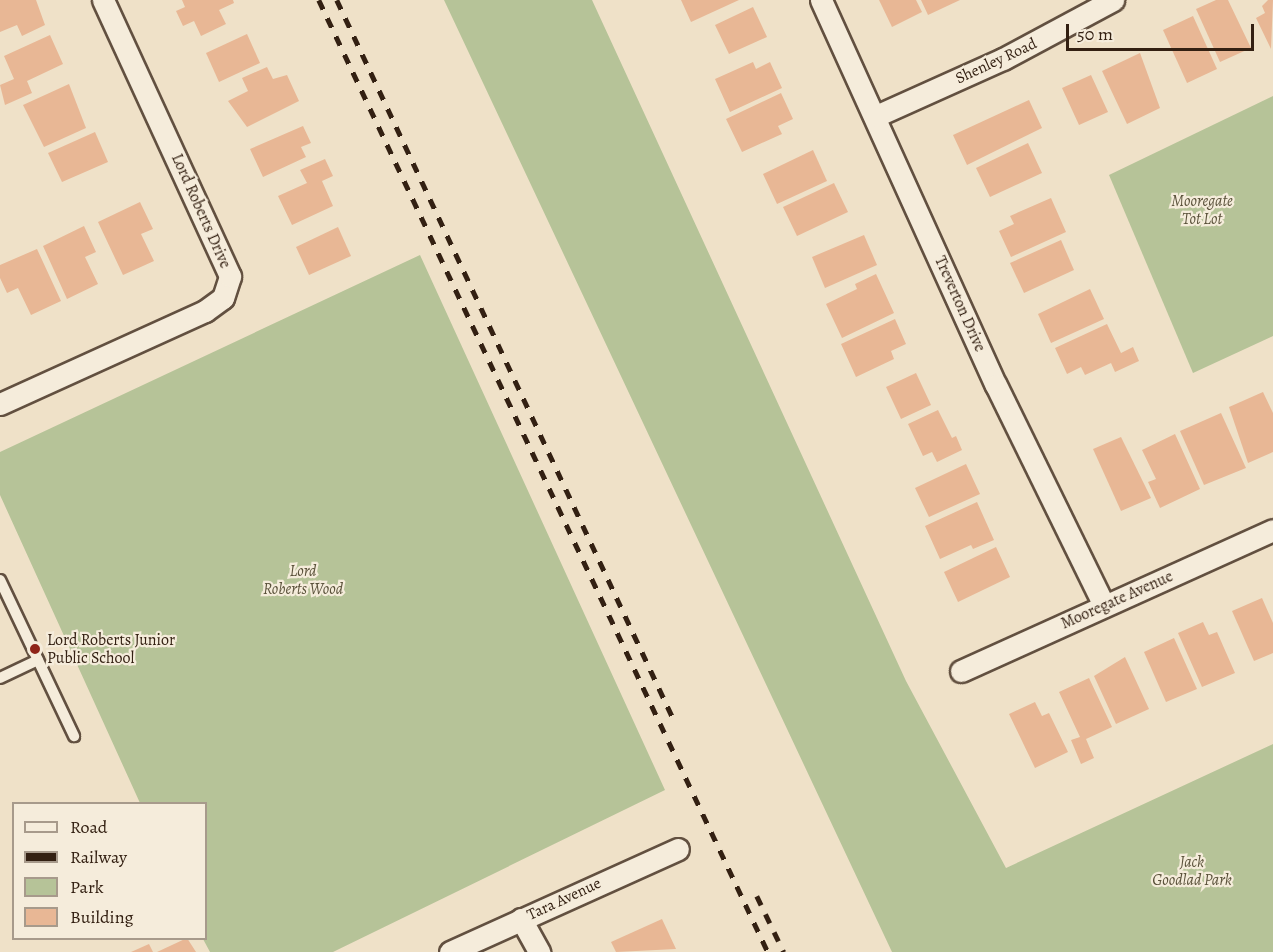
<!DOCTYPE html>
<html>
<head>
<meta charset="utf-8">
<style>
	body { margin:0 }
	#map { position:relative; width:1273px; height:952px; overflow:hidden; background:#efe1c8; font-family:Alegreya,serif }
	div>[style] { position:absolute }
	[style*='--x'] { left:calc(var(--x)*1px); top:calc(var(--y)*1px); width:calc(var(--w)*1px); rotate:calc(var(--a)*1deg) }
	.green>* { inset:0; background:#b6c398 }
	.building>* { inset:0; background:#e8b795 }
	.roads { filter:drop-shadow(2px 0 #625040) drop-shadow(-2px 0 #625040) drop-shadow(0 2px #625040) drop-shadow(0 -2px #625040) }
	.service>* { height:10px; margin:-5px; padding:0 5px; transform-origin:5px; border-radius:5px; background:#f5ecdb }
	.minor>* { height:21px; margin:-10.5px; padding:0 10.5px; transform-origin:10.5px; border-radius:10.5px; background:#f5ecdb }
	.rail>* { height:4.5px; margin-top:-2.25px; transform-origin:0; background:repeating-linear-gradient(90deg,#332012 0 10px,transparent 0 20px) }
	.dots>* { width:16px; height:16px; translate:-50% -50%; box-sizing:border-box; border:3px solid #f5ecdb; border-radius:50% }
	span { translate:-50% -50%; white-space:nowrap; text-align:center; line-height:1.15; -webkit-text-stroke:4.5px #f5ecdb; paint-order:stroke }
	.street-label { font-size:16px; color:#332012 }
	.park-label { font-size:16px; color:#5a513a; font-style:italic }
	.poi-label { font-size:16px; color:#332012 }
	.left { translate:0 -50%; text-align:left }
	.legend { position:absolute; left:12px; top:802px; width:195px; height:138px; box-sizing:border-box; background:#f5ecdb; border:2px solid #a79a8b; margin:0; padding:8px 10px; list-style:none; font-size:18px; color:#332012 }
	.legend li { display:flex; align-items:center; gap:12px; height:30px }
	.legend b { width:30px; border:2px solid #a79a8b }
	.scale { position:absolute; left:1066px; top:24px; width:188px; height:27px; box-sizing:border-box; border:3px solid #332012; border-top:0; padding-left:8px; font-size:18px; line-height:21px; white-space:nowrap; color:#332012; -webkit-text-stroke:4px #f5ecdb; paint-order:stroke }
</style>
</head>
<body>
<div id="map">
	<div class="green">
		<div style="clip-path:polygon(444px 0,592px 0,906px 681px,1006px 868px,1273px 744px,1273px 952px,892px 952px)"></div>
		<div style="clip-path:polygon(1273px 96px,1273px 336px,1193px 373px,1109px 175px)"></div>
		<div style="clip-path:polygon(420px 255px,665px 790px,333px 952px,210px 952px,203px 939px,206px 804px,140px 803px,0 495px,0 452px)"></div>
	</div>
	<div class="building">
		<div style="clip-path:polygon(0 0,36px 0,45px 25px,22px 36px,17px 25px,0 32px)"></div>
		<div style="clip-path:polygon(182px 0,233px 0,234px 3px,219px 10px,226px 24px,201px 36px,194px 21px,183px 26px,176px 11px,185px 7px)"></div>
		<div style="clip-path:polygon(681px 0,739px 0,691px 22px)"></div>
		<div style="clip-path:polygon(879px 0,916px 0,922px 12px,892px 27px)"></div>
		<div style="clip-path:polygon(921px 0,960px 0,928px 15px)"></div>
		<div style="clip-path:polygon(1216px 0,1228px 0,1251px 48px,1220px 62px,1196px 9px)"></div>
		<div style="clip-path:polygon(1268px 0,1273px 0,1271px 49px,1256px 18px,1265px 13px,1262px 6px)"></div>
		<div style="clip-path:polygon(753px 7px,767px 37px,729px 54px,715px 25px)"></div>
		<div style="clip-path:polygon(1193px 16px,1217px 69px,1187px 83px,1163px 30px)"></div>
		<div style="clip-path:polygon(247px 34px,260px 63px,219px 82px,206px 53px)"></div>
		<div style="clip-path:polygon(50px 35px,63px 64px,27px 81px,32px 93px,5px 105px,0 85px,14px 79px,4px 56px)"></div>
		<div style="clip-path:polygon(1140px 53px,1160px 108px,1127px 124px,1102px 71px)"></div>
		<div style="clip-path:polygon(753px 62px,756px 69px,770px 62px,782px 88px,730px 112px,715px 79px)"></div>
		<div style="clip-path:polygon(267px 67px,273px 79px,287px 75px,299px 101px,247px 127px,228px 101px,248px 91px,242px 78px)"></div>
		<div style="clip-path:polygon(1091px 75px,1108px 112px,1079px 125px,1062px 88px)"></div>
		<div style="clip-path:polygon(69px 84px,86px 128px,44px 147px,23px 105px)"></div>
		<div style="clip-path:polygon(781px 93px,793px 119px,778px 126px,782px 134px,742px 152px,726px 119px)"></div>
		<div style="clip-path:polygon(1029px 100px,1042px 128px,967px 165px,953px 135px)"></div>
		<div style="clip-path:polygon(303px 126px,311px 143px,301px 147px,306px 157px,263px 177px,250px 149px)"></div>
		<div style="clip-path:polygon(95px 132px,108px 162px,62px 182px,48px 153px)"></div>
		<div style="clip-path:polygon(1028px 143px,1042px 173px,990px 197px,976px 168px)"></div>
		<div style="clip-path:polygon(813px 150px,827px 181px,777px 204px,763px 174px)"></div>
		<div style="clip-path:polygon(325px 159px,333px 176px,322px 181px,333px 206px,292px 225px,278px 196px,307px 183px,300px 170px)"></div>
		<div style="clip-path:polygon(834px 183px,848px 212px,797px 236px,783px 207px)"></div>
		<div style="clip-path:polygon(1051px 198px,1066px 232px,1011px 257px,999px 231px,1014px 224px,1010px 216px)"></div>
		<div style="clip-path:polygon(140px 202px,153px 229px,141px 234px,154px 261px,123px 275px,98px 222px)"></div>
		<div style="clip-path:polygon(84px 226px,96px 252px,85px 257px,98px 284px,67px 299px,43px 246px)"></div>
		<div style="clip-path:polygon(338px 227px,351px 256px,309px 275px,296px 247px)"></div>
		<div style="clip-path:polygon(864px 235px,877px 265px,825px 288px,812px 257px)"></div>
		<div style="clip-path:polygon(1061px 240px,1074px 270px,1024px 293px,1010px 263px)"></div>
		<div style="clip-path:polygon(37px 249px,61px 301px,31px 315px,18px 288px,7px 293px,0 278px,0 265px)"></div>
		<div style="clip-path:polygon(876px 274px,894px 313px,842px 338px,826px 304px,857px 289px,855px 284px)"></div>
		<div style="clip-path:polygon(1090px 289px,1104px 319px,1051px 343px,1038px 314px)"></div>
		<div style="clip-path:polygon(895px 319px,906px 344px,891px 351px,894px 359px,856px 377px,841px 344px)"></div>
		<div style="clip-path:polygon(1107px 324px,1121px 353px,1133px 347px,1139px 361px,1115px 372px,1111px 363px,1085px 375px,1081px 367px,1067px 374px,1055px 348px)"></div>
		<div style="clip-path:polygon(916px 373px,931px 405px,901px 419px,886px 387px)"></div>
		<div style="clip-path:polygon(1263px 392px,1273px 413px,1273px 452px,1248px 463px,1229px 407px)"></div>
		<div style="clip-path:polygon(938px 410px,952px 438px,956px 436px,962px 450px,937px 462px,932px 452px,923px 456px,908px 424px)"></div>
		<div style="clip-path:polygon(1221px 413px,1246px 468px,1204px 485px,1180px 431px)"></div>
		<div style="clip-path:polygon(1175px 434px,1200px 489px,1160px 508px,1148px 482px,1156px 479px,1142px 450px)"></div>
		<div style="clip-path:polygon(1121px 437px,1151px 498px,1121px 511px,1093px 449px)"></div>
		<div style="clip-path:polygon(966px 464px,980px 494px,929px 517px,915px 488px)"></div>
		<div style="clip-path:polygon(977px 502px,994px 540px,973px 549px,971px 545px,940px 559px,925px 526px)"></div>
		<div style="clip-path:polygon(996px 547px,1010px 577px,958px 602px,944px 572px)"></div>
		<div style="clip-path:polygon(1262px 598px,1273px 623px,1273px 653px,1254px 661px,1232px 611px)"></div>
		<div style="clip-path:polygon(1203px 622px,1209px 635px,1217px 632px,1235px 673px,1202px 687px,1178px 633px)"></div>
		<div style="clip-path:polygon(1174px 638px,1197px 689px,1166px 702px,1144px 652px)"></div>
		<div style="clip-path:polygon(1125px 657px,1149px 709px,1116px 724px,1094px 676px)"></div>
		<div style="clip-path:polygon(1089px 678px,1112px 727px,1086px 739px,1094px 758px,1081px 764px,1071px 740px,1080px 737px,1059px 692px)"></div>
		<div style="clip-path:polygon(1035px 702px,1042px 716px,1049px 713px,1068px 752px,1035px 768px,1009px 714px)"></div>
		<div style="clip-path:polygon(662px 919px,676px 949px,616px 952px,611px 942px)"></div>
		<div style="clip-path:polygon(187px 938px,196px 952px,157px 952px)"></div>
		<div style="clip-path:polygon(149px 944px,153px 952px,131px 952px)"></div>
	</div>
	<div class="roads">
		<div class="service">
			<div style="--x:0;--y:580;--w:173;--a:64.6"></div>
			<div style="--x:0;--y:678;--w:42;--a:-25.3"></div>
		</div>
		<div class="minor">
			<div style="--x:821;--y:0;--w:423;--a:65.6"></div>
			<div style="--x:996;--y:385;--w:245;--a:63.9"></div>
			<div style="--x:876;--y:116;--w:139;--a:-24.2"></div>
			<div style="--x:1003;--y:59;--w:125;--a:-28.2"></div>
			<div style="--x:0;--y:404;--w:225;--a:-24.4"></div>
			<div style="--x:205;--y:311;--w:22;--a:-36"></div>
			<div style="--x:223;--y:298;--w:23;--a:-72"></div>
			<div style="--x:230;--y:276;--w:304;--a:-114.7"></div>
			<div style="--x:961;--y:671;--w:342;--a:-24.3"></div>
			<div style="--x:521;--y:919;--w:38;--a:61"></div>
			<div style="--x:450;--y:952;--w:250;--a:-24.3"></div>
		</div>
	</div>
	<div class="rail">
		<div style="--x:319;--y:0;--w:1053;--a:64.75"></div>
		<div style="--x:337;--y:0;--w:793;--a:64.92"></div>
		<div style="--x:757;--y:896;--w:62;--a:64.3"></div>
	</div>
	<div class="dots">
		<div style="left:35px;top:649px;background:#8f2418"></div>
	</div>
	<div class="street-label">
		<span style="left:996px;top:61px;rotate:-25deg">Shenley Road</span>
		<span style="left:201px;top:211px;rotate:66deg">Lord Roberts Drive</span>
		<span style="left:960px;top:304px;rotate:66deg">Treverton Drive</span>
		<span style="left:1117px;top:600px;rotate:-24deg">Mooregate Avenue</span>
		<span style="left:564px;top:899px;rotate:-25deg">Tara Avenue</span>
	</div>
	<div class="park-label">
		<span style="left:1202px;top:210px">Mooregate<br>Tot Lot</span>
		<span style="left:303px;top:580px">Lord<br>Roberts Wood</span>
		<span style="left:1192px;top:871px">Jack<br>Goodlad Park</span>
	</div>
	<div class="poi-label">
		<span class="left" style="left:47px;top:649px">Lord Roberts Junior<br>Public School</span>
	</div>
	<ul class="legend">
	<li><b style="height:8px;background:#f5ecdb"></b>Road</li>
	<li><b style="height:8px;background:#332012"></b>Railway</li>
	<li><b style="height:16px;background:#b6c398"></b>Park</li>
	<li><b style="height:16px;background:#e8b795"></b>Building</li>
	</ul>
	<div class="scale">50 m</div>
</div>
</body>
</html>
